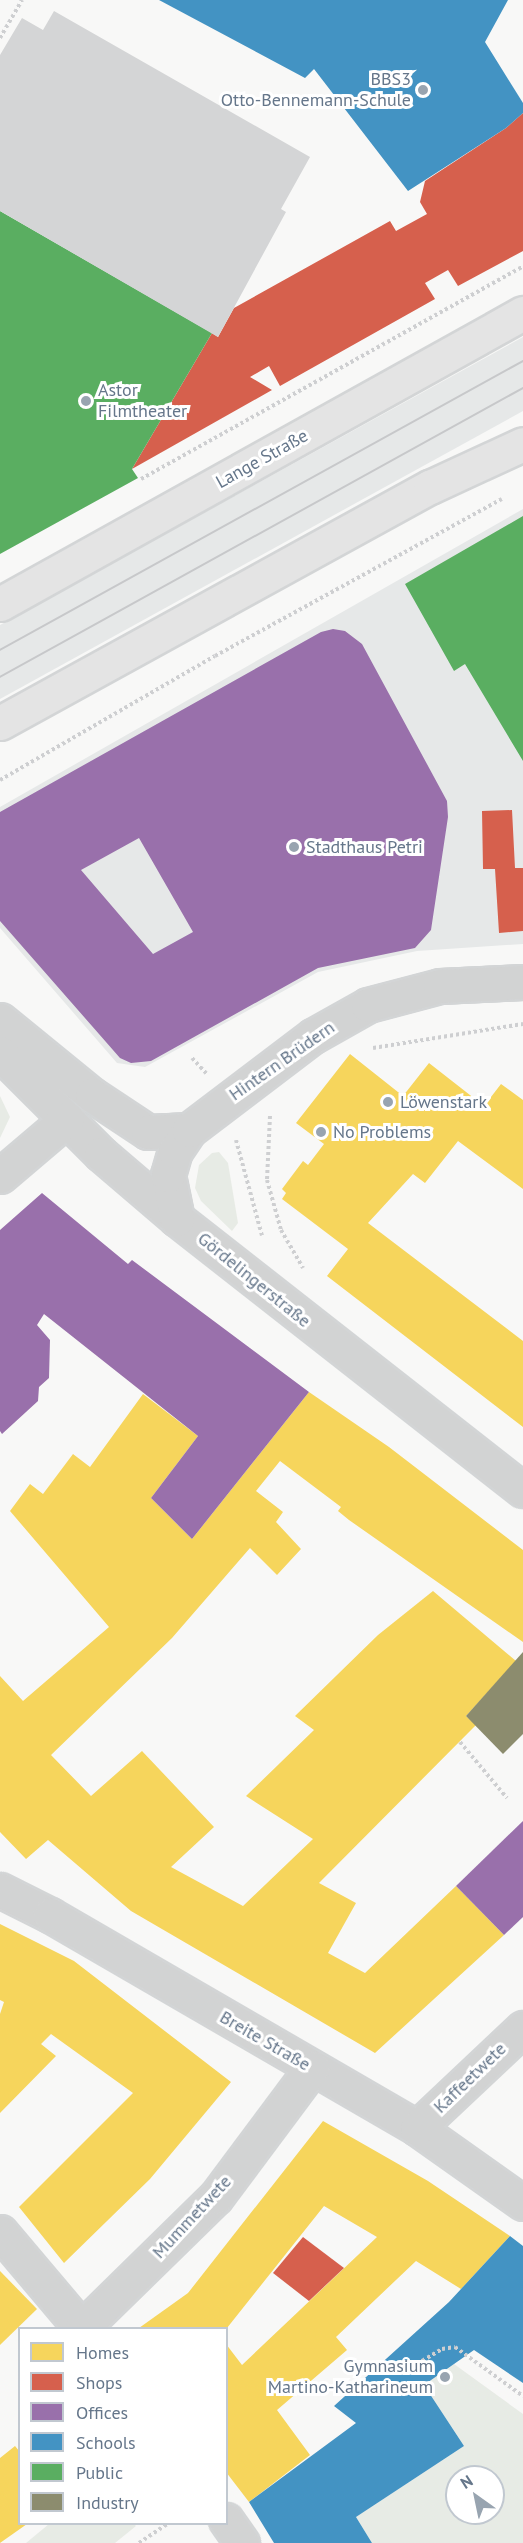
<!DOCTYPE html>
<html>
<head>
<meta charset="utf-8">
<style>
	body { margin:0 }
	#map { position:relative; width:523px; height:2543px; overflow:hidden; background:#f8f8f7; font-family:"PT Sans",sans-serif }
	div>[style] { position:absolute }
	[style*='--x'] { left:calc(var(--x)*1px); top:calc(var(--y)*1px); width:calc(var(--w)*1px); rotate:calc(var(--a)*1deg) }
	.built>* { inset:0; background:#e6e8e8 }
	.green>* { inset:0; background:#e7ebe5 }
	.homes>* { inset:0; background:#f6d55c }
	.shops>* { inset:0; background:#d6604d }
	.offices>* { inset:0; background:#9970ab }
	.schools>* { inset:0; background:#4393c3 }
	.public>* { inset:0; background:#5aae61 }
	.industry>* { inset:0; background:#8c8c6e }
	.building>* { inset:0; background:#d4d5d6 }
	.path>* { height:4px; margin-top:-2px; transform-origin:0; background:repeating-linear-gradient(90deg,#cecfd1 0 3px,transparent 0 6px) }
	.roads { filter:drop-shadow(2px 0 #d3d5d6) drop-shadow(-2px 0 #d3d5d6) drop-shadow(0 2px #d3d5d6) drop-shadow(0 -2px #d3d5d6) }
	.minor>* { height:33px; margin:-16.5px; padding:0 16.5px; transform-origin:16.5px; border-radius:16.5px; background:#d2d3d3 }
	.secondary>* { height:33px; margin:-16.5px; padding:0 16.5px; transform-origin:16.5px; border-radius:16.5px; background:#e4e4e4 }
	.tram>* { height:1.5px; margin:-0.75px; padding:0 0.75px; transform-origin:0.75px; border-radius:0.75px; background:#c7c8ca }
	.dots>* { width:16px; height:16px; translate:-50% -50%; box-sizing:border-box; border:3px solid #fff; border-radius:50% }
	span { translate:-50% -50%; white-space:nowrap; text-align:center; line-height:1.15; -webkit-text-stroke:6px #fff; paint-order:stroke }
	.poi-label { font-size:18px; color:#65768a }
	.right { translate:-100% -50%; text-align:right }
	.left { translate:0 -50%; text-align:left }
	.street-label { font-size:18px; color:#65768a }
	.legend { position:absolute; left:18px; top:2327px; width:210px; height:198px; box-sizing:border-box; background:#fff; border:2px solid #c1c8d0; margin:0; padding:8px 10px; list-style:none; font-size:18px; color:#65768a }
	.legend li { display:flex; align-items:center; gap:12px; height:30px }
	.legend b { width:30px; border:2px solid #c1c8d0 }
	.north { position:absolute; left:445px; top:2465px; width:60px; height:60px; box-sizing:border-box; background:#fff; border:2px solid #c1c8d0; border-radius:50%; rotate:327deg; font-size:16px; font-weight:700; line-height:24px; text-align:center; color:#65768a }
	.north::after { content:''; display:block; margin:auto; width:21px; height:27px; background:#98a4b0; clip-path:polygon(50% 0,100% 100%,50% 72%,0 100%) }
</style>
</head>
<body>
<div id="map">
	<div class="built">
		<div style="clip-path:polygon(523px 337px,523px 411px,0 699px,0 625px)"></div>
		<div style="clip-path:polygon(523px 509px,523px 944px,417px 951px,318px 972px,145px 1067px,117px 1063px,0 928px,0 807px)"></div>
	</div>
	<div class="green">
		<div style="clip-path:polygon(0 1096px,10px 1117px,0 1138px)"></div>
		<div style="clip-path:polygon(219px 1152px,228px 1163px,238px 1223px,232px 1231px,201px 1201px,195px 1188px,199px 1165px,212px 1153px)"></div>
		<div style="clip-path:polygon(evenodd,454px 2364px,523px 2414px,523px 2543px,372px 2543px,356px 2517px,464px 2446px,424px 2385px,454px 2364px,457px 2477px,493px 2477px,493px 2513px,457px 2513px,457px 2477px)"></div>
		<div style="clip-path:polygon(49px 2524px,134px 2524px,136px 2526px,115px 2543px,26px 2543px)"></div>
	</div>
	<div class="homes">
		<div style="clip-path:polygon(350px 1054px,403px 1096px,429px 1063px,484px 1106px,501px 1084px,523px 1100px,523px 1189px,458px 1141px,425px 1183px,413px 1174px,368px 1223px,523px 1341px,523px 1427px,327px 1276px,348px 1249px,282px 1199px,286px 1193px,282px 1189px,303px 1161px,308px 1165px,324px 1144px,296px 1123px)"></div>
		<div style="clip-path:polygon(309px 1392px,389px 1447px,523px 1550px,523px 1642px,349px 1520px,338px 1511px,341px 1507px,280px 1461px,256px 1491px,283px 1512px,276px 1522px,301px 1549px,277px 1575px,250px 1548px,172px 1638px,51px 1755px,91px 1796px,142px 1751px,214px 1827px,171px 1867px,243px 1906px,313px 1839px,246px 1796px,314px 1730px,295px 1716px,378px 1635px,433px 1591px,516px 1661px,466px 1716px,476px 1725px,319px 1883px,356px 1903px,328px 1953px,365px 1973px,456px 1886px,504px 1935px,375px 2053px,131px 1911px,48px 1840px,26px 1859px,0 1832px,0 1676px,23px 1701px,109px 1627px,10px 1511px,30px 1484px,43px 1494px,73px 1454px,90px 1467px,143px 1394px,198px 1436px,151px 1498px,192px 1539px)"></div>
		<div style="clip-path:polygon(0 1924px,74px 1961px,231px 2082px,150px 2179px,64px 2263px,19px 2207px,133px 2093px,51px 2034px,41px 2044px,56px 2056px,0 2113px,0 2014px,4px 2002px,0 2000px)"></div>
		<div style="clip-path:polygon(323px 2121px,428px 2181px,510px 2236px,461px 2289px,416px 2261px,336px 2337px,347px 2350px,277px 2410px,310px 2455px,249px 2502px,226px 2472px,226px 2344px,242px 2365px,377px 2237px,324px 2206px,227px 2328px,139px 2328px,188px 2293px)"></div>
		<div style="clip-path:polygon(0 2271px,37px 2309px,0 2345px)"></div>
		<div style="clip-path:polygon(15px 2446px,20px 2452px,20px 2524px,27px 2524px,0 2543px,0 2458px)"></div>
	</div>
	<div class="shops">
		<div style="clip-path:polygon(523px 113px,523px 251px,458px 286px,448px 270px,425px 283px,435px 299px,280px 386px,269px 366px,250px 377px,272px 390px,132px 469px,212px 333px,218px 337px,234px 308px,390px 221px,396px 231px,427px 214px,420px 202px,425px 181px,506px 128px)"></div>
		<div style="clip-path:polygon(512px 810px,515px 868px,523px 868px,523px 931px,499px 933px,495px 869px,483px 869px,482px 811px)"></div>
		<div style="clip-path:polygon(303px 2237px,344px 2268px,309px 2301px,273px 2273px)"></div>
	</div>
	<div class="offices">
		<div style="clip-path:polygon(evenodd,333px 629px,345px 631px,362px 644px,447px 801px,448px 817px,431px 930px,415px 948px,318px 968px,151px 1061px,131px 1063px,120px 1058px,0 921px,0 812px,321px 632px,333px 629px,139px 838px,193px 932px,153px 954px,81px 870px,139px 838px)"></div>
		<div style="clip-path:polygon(42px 1193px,128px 1264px,132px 1260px,309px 1392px,192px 1539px,151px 1498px,198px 1436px,44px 1314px,37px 1325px,50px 1340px,49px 1378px,39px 1387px,38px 1401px,2px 1434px,0 1431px,0 1230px)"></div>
		<div style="clip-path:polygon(523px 1821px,523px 1917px,504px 1935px,456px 1886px)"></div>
	</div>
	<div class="schools">
		<div style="clip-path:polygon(159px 0,508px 0,485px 42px,523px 103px,523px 113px,506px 128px,408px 191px,314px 69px,305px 78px)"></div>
		<div style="clip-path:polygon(510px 2236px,523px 2246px,523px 2383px,474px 2350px,424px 2385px,464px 2446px,356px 2517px,372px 2543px,274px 2543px,249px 2502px,356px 2423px,334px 2406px,449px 2302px)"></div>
	</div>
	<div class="public">
		<div style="clip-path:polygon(0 211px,212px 333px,132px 469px,138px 478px,0 554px)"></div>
		<div style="clip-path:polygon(523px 516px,523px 761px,465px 664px,454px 671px,405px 584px)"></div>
	</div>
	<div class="industry">
		<div style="clip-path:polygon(523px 1652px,523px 1734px,503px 1754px,466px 1716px)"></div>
	</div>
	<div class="building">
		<div style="clip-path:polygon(54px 11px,310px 157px,281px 209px,286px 212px,218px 337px,0 211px,0 55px,22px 18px,43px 30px)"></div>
	</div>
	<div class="path">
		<div style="--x:0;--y:38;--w:44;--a:-59.9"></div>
		<div style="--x:141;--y:479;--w:437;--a:-29.1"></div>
		<div style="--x:0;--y:780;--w:248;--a:-30"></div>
		<div style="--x:215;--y:656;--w:327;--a:-28.7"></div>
		<div style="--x:373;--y:1048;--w:152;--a:-9.1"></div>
		<div style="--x:192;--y:1058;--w:21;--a:47"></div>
		<div style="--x:270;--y:1116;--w:64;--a:92.7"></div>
		<div style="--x:267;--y:1180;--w:52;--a:74.4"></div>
		<div style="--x:281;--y:1230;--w:44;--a:59.9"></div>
		<div style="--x:236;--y:1140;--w:99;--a:74.8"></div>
		<div style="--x:460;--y:1742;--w:73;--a:50"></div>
		<div style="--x:412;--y:2367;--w:35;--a:-31"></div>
		<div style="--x:442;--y:2349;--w:13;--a:-9"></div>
		<div style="--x:455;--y:2347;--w:84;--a:35.8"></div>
		<div style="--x:139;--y:2543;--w:34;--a:-34"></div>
	</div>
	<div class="roads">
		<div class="minor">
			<div style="--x:0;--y:1020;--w:119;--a:39.2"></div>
			<div style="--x:92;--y:1095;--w:67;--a:33.5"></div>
			<div style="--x:148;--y:1132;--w:41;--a:-2.8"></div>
			<div style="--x:0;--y:1053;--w:143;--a:45"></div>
			<div style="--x:101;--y:1154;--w:100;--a:40.5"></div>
			<div style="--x:177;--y:1219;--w:439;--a:38.1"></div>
			<div style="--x:0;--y:1176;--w:88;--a:-40.4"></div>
			<div style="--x:177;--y:1219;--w:45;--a:-101.6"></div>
			<div style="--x:168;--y:1175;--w:25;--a:-74"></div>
			<div style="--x:175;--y:1151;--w:25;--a:-56"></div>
			<div style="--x:189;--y:1130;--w:156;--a:-37.2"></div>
			<div style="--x:313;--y:1036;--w:63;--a:-29.4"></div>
			<div style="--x:368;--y:1005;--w:74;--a:-14.8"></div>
			<div style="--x:440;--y:986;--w:83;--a:-2.8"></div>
			<div style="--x:0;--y:1890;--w:56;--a:26.6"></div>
			<div style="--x:50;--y:1915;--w:424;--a:30.1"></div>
			<div style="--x:417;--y:2128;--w:130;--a:35.3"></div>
			<div style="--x:417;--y:2128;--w:146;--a:-43.3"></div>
			<div style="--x:0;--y:2232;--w:126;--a:49.8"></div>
			<div style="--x:82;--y:2328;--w:187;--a:-44.4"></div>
			<div style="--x:216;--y:2197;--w:161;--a:-53.3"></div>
			<div style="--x:226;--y:2520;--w:28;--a:55"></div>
		</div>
		<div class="secondary">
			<div style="--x:0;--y:604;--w:599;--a:-29.09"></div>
			<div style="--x:0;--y:723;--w:491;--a:-28.8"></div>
			<div style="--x:430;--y:487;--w:102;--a:-24.8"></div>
		</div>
	</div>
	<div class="tram">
		<div style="--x:0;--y:650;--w:598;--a:-28.92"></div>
		<div style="--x:0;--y:677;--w:598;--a:-28.92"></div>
	</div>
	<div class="dots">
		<div style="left:423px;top:90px;background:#98a4b0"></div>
		<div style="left:86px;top:401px;background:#98a4b0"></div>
		<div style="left:294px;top:847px;background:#98a4b0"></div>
		<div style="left:388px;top:1102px;background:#98a4b0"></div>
		<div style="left:321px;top:1132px;background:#98a4b0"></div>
		<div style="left:445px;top:2377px;background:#98a4b0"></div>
	</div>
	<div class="poi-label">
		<span class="right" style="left:411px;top:90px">BBS3<br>Otto-Bennemann-Schule</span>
		<span class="left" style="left:98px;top:401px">Astor<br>Filmtheater</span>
		<span class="left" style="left:306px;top:847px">Stadthaus Petri</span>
		<span class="left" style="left:400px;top:1102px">Löwenstark</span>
		<span class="left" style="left:333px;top:1132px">No Problems</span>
		<span class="right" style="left:433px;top:2377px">Gymnasium<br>Martino-Katharineum</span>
	</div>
	<div class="street-label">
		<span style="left:262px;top:459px;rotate:-29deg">Lange Straße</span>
		<span style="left:282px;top:1061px;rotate:-35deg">Hintern Brüdern</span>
		<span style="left:254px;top:1280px;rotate:39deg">Gördelingerstraße</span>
		<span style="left:265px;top:2041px;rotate:30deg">Breite Straße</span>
		<span style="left:470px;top:2078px;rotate:-44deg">Kaffeetwete</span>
		<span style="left:192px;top:2217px;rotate:-47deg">Mummetwete</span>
	</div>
	<ul class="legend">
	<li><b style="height:16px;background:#f6d55c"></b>Homes</li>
	<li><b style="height:16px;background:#d6604d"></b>Shops</li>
	<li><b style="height:16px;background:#9970ab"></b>Offices</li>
	<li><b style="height:16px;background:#4393c3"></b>Schools</li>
	<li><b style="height:16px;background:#5aae61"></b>Public</li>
	<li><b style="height:16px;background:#8c8c6e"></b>Industry</li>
	</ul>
	<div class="north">N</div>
</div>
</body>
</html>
